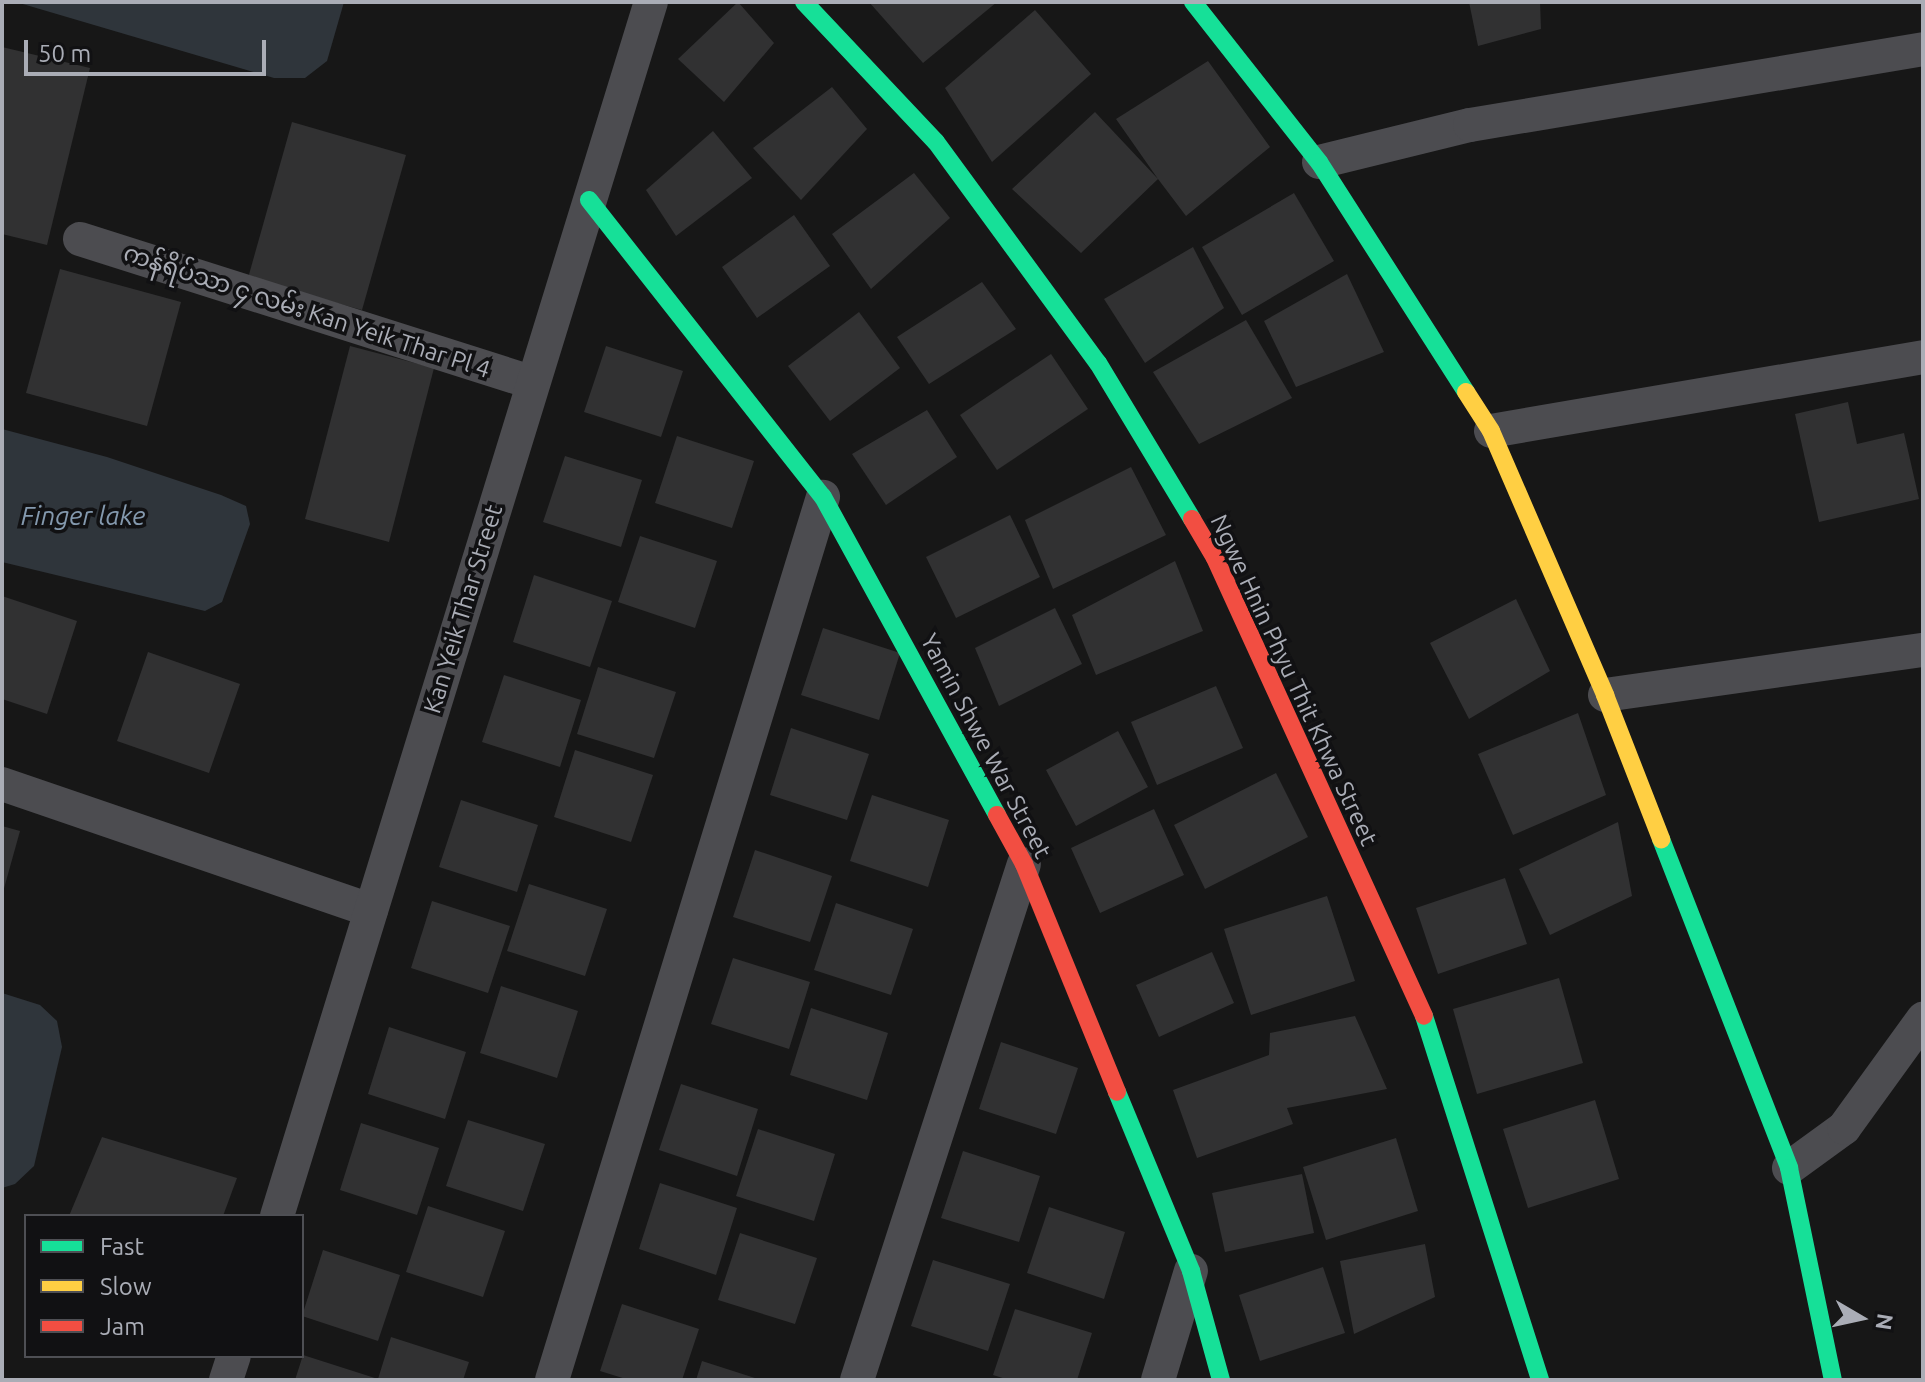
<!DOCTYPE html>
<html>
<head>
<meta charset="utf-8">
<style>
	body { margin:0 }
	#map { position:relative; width:1925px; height:1382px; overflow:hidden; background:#171717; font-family:Ubuntu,"Noto Sans Myanmar",sans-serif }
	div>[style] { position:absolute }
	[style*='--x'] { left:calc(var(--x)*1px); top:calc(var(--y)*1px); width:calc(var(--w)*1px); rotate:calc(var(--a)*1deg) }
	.water>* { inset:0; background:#2f353b }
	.building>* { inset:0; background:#313132 }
	.street>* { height:34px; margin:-17px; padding:0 17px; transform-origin:17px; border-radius:17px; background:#4c4c50 }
	.fast>* { height:18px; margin:-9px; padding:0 9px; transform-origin:9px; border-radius:9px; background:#16e098 }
	.slow>* { height:18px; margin:-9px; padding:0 9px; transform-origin:9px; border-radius:9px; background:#ffcf43 }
	.jam>* { height:18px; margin:-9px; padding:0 9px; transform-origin:9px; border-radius:9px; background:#f24e42 }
	span { translate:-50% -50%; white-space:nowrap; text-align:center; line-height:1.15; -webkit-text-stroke:7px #111113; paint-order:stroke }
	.street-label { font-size:24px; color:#aaadb6 }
	.water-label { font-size:26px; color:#8499ae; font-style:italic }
	.frame { position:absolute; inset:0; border:4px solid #aaadb6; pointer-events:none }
	.legend { position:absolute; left:24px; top:1214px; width:280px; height:144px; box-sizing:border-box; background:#111113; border:2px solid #4e4f54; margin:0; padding:10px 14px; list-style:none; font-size:24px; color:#aaadb6 }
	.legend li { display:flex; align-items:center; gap:16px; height:40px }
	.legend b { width:40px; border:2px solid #4e4f54 }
	.north { position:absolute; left:1821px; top:1278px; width:80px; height:80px; -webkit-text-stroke:6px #111113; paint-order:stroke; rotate:99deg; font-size:22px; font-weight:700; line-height:32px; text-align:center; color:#aaadb6 }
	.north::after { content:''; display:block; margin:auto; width:28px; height:36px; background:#aaadb6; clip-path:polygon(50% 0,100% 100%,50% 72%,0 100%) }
	.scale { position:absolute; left:24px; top:40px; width:242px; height:36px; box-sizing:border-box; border:4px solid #aaadb6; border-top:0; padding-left:10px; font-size:24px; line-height:28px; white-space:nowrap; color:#aaadb6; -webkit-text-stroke:6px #111113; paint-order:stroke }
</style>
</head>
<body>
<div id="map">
	<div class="water">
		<div style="clip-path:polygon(16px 2px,344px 2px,327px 61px,305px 78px,274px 78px)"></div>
		<div style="clip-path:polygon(2px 429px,107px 457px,221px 495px,246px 506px,250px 524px,222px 602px,205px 611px,2px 562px)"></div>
		<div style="clip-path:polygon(2px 993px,40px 1005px,57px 1021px,62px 1047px,34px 1166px,15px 1184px,2px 1188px)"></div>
	</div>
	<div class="building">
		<div style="clip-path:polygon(738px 2px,774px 43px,724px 102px,678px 59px)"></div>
		<div style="clip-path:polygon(869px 2px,997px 2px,923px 63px)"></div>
		<div style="clip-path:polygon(1469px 2px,1540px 2px,1541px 29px,1478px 46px)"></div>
		<div style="clip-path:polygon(1035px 10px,1091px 74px,992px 162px,945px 88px)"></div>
		<div style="clip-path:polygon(2px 47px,90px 68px,47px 245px,2px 234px)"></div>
		<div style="clip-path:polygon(1208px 61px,1270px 147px,1186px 216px,1158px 179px,1081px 253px,1012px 189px,1095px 112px,1158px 179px,1116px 119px)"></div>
		<div style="clip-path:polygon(832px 87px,867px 129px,801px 200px,753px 148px)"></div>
		<div style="clip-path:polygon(292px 122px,406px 155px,362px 310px,248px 278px)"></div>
		<div style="clip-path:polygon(713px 131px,752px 178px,676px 236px,646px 190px)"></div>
		<div style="clip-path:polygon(914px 173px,950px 218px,871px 289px,832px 234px)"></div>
		<div style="clip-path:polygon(1294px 193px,1334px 261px,1242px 315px,1202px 247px)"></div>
		<div style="clip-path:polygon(794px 215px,830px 266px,757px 318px,722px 267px)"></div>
		<div style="clip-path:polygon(1193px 247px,1224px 308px,1145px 363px,1104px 299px)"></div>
		<div style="clip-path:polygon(60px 269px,181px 302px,147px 426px,26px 393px)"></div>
		<div style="clip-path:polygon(1347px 274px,1384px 352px,1296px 387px,1264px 321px)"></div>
		<div style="clip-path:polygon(982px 282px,1016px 329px,929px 384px,897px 337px)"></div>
		<div style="clip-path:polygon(859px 312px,900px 368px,830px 421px,788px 366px)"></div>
		<div style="clip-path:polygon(1246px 320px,1292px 398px,1199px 444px,1153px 372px)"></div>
		<div style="clip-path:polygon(350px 346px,434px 368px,389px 542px,305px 519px)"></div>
		<div style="clip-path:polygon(606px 346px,683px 371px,661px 437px,584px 412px)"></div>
		<div style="clip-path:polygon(1051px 354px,1088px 409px,997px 470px,960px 415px)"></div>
		<div style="clip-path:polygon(1848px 402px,1857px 444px,1904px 433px,1919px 499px,1819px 522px,1795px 414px)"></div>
		<div style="clip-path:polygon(927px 410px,957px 457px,886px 505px,852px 454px)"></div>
		<div style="clip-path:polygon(677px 436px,754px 461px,732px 528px,655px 503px)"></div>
		<div style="clip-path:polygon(565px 456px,642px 480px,621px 547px,543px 522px)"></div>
		<div style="clip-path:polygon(1131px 467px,1166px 535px,1053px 589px,1025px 520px)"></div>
		<div style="clip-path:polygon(1010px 515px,1040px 577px,956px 618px,926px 557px)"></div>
		<div style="clip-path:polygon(640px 536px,717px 561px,695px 628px,618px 602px)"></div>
		<div style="clip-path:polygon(1175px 561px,1203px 631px,1096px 675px,1072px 615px)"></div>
		<div style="clip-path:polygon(534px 575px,612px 601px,590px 667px,513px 642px)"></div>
		<div style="clip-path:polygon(2px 596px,77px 621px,47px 714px,2px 699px)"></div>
		<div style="clip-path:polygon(1516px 599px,1550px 671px,1469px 719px,1430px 643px)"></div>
		<div style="clip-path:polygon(1055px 608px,1082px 664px,999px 706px,975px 648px)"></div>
		<div style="clip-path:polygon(823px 628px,900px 653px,879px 720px,801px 695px)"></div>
		<div style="clip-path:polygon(148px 652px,240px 684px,209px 773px,117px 741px)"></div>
		<div style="clip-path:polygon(598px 667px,676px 692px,654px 758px,577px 734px)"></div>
		<div style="clip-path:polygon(504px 675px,581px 700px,560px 767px,482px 742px)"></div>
		<div style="clip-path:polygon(1216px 686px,1243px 748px,1157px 785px,1131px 722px)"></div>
		<div style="clip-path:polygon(1578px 713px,1606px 795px,1513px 835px,1478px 754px)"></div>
		<div style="clip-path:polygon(791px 728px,869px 754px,847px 820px,770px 795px)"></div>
		<div style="clip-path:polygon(1118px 731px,1148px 787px,1076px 826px,1046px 770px)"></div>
		<div style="clip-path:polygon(575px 750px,653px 775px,631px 842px,554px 817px)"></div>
		<div style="clip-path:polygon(1276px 773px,1308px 837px,1205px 889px,1174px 825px)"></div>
		<div style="clip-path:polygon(872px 795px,949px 820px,928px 887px,850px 861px)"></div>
		<div style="clip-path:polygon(461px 800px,538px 825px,517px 892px,439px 867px)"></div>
		<div style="clip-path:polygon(1154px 809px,1184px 875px,1100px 913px,1071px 848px)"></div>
		<div style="clip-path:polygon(1618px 822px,1632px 896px,1550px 935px,1519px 869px)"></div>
		<div style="clip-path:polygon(2px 826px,20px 831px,3px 892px,2px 891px)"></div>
		<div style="clip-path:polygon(755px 850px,832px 876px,810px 942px,733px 917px)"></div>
		<div style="clip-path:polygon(1505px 878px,1527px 944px,1438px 974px,1416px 908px)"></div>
		<div style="clip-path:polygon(529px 884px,607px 909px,585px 976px,507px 951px)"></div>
		<div style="clip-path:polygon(1327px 896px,1355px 981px,1251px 1015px,1224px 929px)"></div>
		<div style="clip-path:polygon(432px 901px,510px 926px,488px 993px,411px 968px)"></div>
		<div style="clip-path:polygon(836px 903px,913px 929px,891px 995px,814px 970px)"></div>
		<div style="clip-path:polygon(1212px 952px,1234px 1003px,1159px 1037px,1136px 985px)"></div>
		<div style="clip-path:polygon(733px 958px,810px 982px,789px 1049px,711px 1024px)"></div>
		<div style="clip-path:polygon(1559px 978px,1583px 1063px,1477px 1094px,1453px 1009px)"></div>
		<div style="clip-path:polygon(501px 986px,578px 1011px,557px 1078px,480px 1053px)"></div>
		<div style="clip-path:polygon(811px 1008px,888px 1033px,867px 1100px,790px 1075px)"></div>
		<div style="clip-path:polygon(1355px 1016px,1387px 1089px,1287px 1108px,1293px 1124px,1197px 1158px,1173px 1090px,1269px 1055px,1270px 1033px)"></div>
		<div style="clip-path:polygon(389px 1027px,466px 1052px,445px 1119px,368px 1094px)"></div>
		<div style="clip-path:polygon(1001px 1042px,1078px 1068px,1056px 1134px,979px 1109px)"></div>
		<div style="clip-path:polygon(681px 1084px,758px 1109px,737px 1176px,659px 1150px)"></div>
		<div style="clip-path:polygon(1595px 1100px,1619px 1179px,1528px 1208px,1503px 1129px)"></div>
		<div style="clip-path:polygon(468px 1120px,545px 1144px,523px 1211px,446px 1186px)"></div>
		<div style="clip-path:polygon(361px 1123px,439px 1148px,417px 1215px,340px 1190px)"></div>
		<div style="clip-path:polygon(758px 1129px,835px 1154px,814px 1221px,736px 1196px)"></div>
		<div style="clip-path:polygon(102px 1137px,237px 1178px,223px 1216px,69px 1216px)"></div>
		<div style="clip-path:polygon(1396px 1138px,1418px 1211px,1326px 1240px,1303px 1167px)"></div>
		<div style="clip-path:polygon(963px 1151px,1040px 1176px,1019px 1242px,941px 1218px)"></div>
		<div style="clip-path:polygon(1302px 1174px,1314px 1233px,1225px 1252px,1212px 1193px)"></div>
		<div style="clip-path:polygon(660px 1183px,737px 1208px,716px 1275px,639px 1249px)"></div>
		<div style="clip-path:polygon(428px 1206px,505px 1231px,483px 1297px,406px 1272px)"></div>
		<div style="clip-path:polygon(1049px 1207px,1125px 1232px,1104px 1299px,1027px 1273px)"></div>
		<div style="clip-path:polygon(740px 1233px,817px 1258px,795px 1324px,718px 1300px)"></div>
		<div style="clip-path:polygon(1425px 1244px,1435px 1297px,1354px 1334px,1340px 1261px)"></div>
		<div style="clip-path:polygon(323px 1250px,400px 1275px,378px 1341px,302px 1316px)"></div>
		<div style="clip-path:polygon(933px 1260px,1010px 1284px,988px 1351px,911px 1326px)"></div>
		<div style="clip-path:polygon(1323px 1267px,1345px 1333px,1260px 1361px,1239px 1295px)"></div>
		<div style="clip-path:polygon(622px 1304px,699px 1329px,682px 1380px,629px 1380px,600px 1371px)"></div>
		<div style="clip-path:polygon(1015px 1309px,1092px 1333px,1077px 1380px,1009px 1380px,993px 1375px)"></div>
		<div style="clip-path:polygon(391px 1337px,469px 1362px,463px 1380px,295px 1380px,303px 1355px,378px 1379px)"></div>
		<div style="clip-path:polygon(702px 1361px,758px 1379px,757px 1380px,696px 1380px)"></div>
	</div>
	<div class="street">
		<div style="--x:1319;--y:162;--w:155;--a:-13.8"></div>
		<div style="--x:1470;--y:125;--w:459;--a:-9.5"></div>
		<div style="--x:80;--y:239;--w:475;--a:17.6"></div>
		<div style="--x:1491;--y:431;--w:438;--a:-9.7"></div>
		<div style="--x:1605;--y:695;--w:321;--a:-8.1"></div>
		<div style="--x:2;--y:784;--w:390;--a:18.9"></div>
		<div style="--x:1789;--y:1168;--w:68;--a:-36"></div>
		<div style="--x:1844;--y:1128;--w:135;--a:-54.1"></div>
		<div style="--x:277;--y:1216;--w:1270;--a:-72.88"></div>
		<div style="--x:226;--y:1380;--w:25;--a:-72"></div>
		<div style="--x:552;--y:1380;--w:924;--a:-72.94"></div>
		<div style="--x:857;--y:1380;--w:542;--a:-72.07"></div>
		<div style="--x:1158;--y:1380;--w:114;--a:-73.2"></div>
	</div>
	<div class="fast">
		<div style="--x:804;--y:2;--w:192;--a:46.7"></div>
		<div style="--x:936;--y:142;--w:274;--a:53.8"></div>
		<div style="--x:1098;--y:363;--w:182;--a:58.9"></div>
		<div style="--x:1193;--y:2;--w:204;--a:51.8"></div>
		<div style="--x:1319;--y:162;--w:273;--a:57.4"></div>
		<div style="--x:589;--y:200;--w:378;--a:51.8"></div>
		<div style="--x:823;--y:497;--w:362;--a:61.3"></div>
		<div style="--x:1661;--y:839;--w:353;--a:68.7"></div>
		<div style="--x:1789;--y:1168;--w:217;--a:78.3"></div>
		<div style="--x:1424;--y:1016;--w:382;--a:72.3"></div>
		<div style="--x:1117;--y:1092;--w:194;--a:67.5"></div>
		<div style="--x:1191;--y:1271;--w:113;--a:74.6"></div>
	</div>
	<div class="slow">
		<div style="--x:1466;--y:392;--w:46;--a:57.3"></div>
		<div style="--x:1491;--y:431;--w:288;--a:66.6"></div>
		<div style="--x:1605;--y:695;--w:155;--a:68.7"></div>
	</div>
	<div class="jam">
		<div style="--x:1192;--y:519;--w:45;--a:59.5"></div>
		<div style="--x:1215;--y:558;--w:503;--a:65.47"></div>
		<div style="--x:997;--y:815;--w:56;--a:61.1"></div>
		<div style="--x:1024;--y:864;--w:246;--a:67.8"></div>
	</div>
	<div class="street-label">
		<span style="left:307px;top:311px;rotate:18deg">ကန်ရိပ်သာ ၄ လမ်း Kan Yeik Thar Pl 4</span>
		<span style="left:463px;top:609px;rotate:-73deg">Kan Yeik Thar Street</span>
		<span style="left:1294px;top:680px;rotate:65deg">Ngwe Hnin Phyu Thit Khwa Street</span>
		<span style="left:986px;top:746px;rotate:62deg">Yamin Shwe War Street</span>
	</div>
	<div class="water-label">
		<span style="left:83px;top:516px">Finger lake</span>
	</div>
	<div class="frame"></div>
	<ul class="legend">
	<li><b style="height:10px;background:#16e098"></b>Fast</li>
	<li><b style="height:10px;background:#ffcf43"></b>Slow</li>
	<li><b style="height:10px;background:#f24e42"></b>Jam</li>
	</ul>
	<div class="north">N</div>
	<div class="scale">50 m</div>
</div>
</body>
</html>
